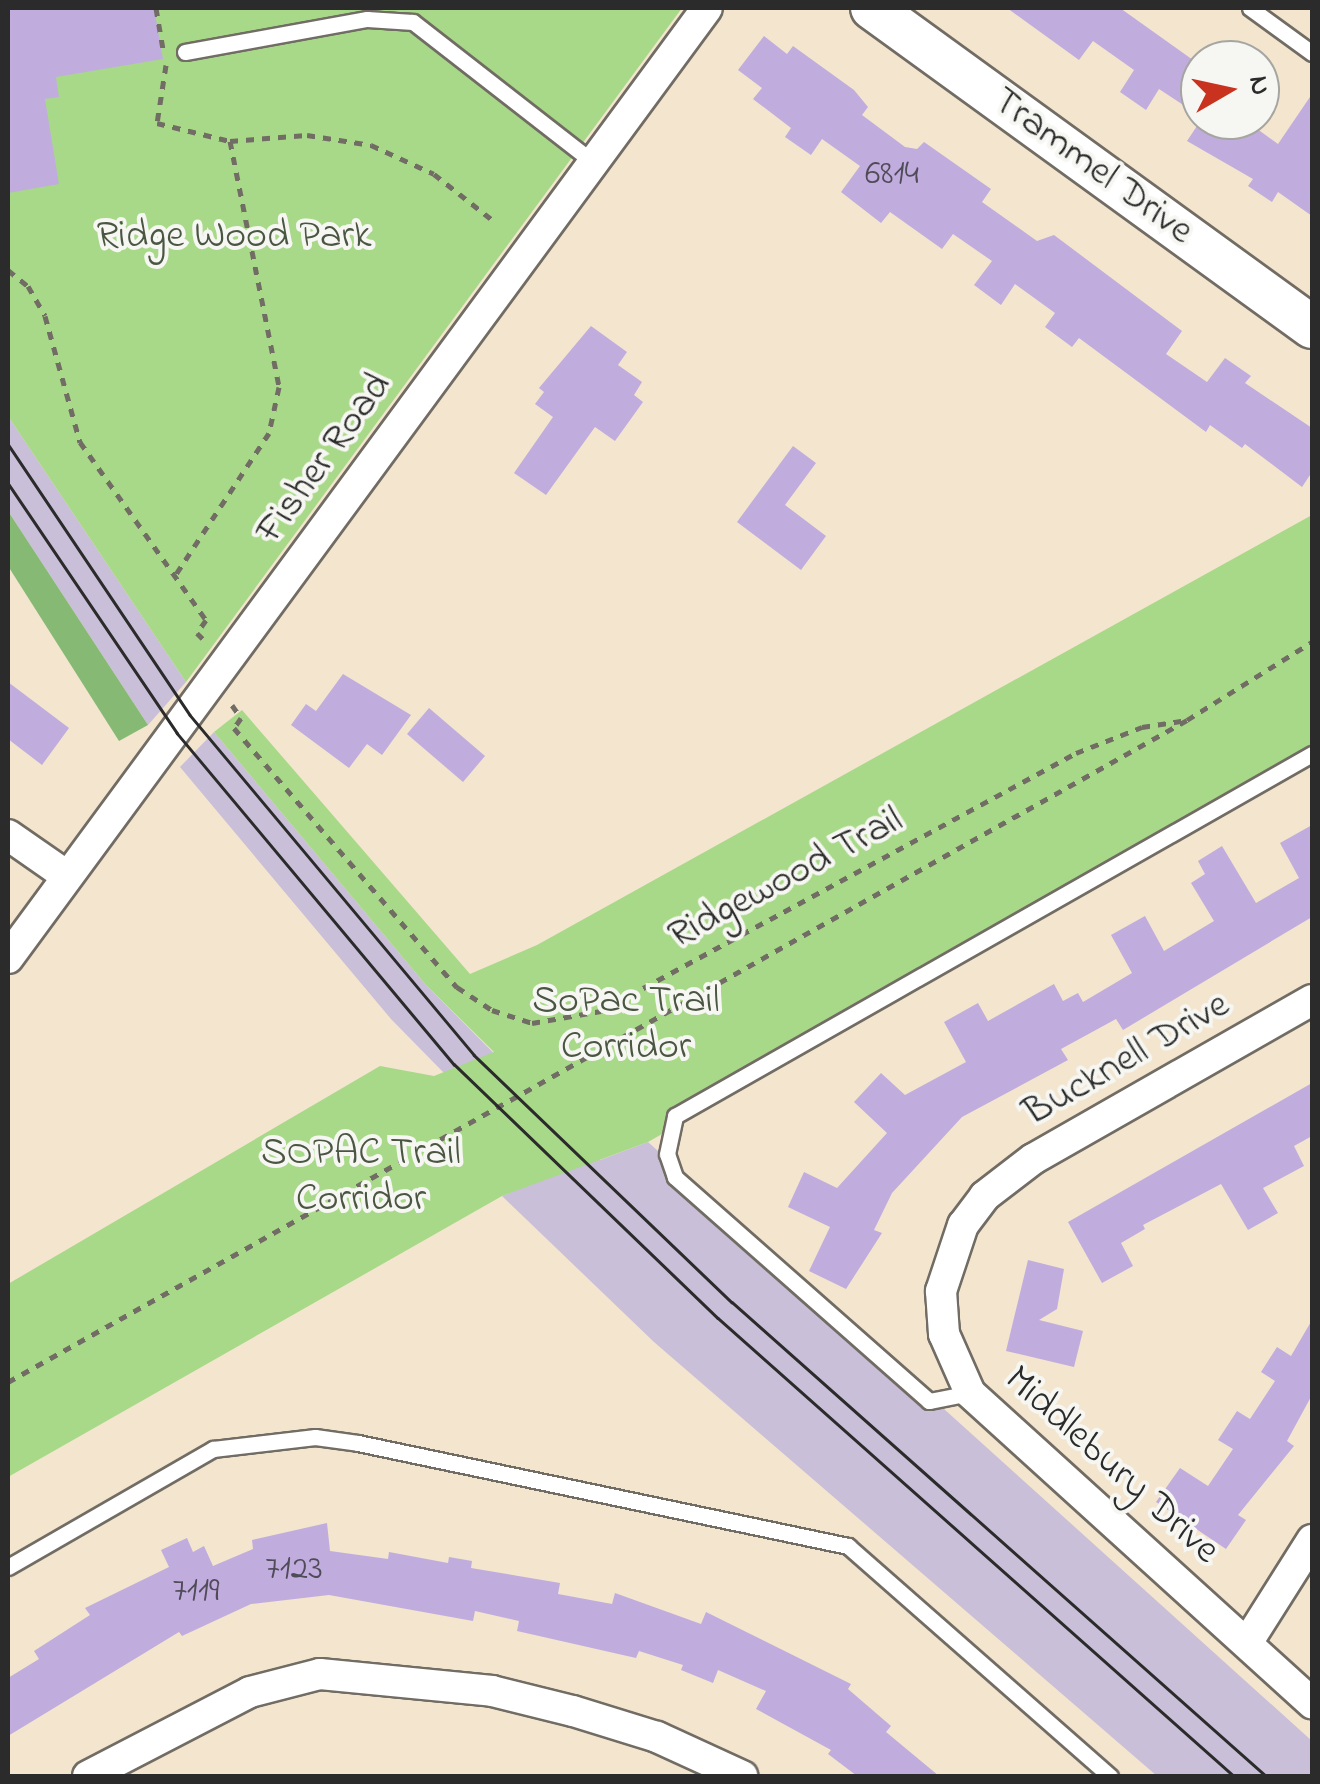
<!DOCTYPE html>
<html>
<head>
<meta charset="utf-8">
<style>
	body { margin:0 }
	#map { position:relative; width:1320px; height:1784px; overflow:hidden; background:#f3e5ce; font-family:"Indie Flower",sans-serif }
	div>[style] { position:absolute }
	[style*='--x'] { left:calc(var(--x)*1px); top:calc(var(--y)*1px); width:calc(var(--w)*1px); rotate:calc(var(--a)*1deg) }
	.industrial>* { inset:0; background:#c9bfd8 }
	.green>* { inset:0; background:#a8d988 }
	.forest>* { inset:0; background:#86b974 }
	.building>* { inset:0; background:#c1acde }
	.path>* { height:5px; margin-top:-2.5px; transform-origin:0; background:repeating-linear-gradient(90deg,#716c64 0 8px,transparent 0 16px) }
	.roads { filter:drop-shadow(2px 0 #716c64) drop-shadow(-2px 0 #716c64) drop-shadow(0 2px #716c64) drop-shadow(0 -2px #716c64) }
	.lane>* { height:15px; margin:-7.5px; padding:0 7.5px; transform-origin:7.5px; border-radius:7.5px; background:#fff }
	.street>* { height:30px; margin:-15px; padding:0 15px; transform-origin:15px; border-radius:15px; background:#fff }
	.secondary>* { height:42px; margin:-21px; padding:0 21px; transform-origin:21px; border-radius:21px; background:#fff }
	.tram>* { height:2.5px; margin:-1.25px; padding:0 1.25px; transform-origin:1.25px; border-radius:1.25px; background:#2b2b2b }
	span { translate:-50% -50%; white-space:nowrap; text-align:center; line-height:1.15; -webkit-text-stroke:8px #f6f6f2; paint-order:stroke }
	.number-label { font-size:35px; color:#504b58 }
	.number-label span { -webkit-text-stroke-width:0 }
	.street-label { font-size:40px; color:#2b2b2b }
	.park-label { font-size:40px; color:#4a5642 }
	.frame { position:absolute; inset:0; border:10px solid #2b2b2b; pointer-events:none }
	.north { position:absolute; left:1180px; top:40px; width:100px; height:100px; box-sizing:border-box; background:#f6f6f2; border:2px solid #a5a5a2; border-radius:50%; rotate:81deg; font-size:28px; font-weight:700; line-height:40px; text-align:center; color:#2b2b2b }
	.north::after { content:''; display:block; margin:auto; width:35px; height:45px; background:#c8321e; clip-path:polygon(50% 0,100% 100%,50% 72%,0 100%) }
</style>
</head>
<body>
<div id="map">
	<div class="industrial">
		<div style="clip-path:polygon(8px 416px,186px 682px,148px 725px,8px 511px)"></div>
		<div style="clip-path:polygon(214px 732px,426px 985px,600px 1160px,648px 1142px,1312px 1741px,1312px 1776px,1157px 1776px,654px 1342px,502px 1196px,547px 1178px,391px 1019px,180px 767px)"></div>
	</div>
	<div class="green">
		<div style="clip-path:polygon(8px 8px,682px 8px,186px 682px,8px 416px)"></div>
		<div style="clip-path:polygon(1312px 515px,1312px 763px,648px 1142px,502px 1196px,8px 1477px,8px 1284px,380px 1066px,434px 1076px,494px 1052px,426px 985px,214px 732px,242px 710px,470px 974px,537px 945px)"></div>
	</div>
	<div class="forest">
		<div style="clip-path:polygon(8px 511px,148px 725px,119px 741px,8px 566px)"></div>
	</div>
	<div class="building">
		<div style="clip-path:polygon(8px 8px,154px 8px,163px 59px,56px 77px,59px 97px,45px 99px,59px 184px,8px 193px)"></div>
		<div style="clip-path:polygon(1007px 8px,1120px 8px,1200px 65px,1200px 116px,1159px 89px,1146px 110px,1120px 92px,1134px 70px,1093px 41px,1079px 60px)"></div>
		<div style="clip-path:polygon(764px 36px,787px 54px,793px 46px,854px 90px,868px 107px,862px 115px,905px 147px,917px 149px,924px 142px,991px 189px,982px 202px,1037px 241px,1054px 235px,1182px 331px,1166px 354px,1207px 382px,1225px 358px,1251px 376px,1245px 383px,1312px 428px,1312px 472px,1302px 487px,1245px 444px,1242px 448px,1210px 425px,1206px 432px,1079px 338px,1072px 347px,1045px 327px,1055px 313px,1015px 284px,1001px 305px,974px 285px,992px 261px,953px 234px,942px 249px,890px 212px,881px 223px,841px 192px,860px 166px,822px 139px,811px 155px,785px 137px,791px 128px,753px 99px,762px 88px,738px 70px)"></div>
		<div style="clip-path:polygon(1312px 94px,1312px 216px,1278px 192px,1272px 202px,1248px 186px,1253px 179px,1187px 141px,1201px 120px,1245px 120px,1278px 144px)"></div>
		<div style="clip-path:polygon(591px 326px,627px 352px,618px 365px,642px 382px,634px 395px,643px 402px,615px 441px,595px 427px,546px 495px,514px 473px,553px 417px,535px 404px,544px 392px,539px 388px)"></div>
		<div style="clip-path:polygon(793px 446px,816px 463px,785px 505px,826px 536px,801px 570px,737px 522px)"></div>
		<div style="clip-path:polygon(343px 674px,411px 715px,382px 755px,367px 744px,349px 768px,291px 725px,306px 704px,316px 711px)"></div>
		<div style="clip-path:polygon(8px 682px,69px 728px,42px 765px,8px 739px)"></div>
		<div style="clip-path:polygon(429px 708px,485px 756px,463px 782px,407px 734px)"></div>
		<div style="clip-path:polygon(1312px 825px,1312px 917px,1123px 1030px,1116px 1019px,1061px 1049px,1068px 1060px,962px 1117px,892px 1193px,874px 1230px,882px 1233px,846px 1289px,809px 1271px,830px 1227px,788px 1207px,804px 1172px,837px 1188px,887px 1133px,854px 1102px,881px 1073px,905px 1095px,966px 1062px,944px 1022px,978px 1003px,988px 1021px,1054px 984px,1063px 1001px,1078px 993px,1083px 1002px,1132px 973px,1111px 935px,1145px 916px,1164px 951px,1214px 921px,1191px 883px,1205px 874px,1198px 861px,1222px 846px,1256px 903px,1299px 878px,1280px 843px)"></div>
		<div style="clip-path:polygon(1312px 1083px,1312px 1136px,1294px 1146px,1304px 1166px,1263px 1188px,1278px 1213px,1248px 1230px,1221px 1184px,1143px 1225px,1145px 1229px,1121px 1243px,1133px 1266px,1102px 1283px,1068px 1222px)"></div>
		<div style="clip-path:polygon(1028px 1260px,1064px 1269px,1057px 1309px,1039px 1320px,1083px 1331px,1074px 1367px,1006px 1351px)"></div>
		<div style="clip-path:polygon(1312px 1320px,1312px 1395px,1287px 1441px,1294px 1446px,1238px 1515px,1246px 1520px,1226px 1549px,1156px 1502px,1180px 1468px,1208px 1486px,1233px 1449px,1218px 1440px,1237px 1411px,1250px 1419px,1275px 1381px,1261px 1372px,1277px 1347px,1291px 1356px)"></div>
		<div style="clip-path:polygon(327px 1523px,330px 1551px,388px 1559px,389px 1552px,448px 1563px,449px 1557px,472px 1561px,471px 1568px,560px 1583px,558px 1594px,612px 1604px,615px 1593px,701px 1624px,706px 1612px,851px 1684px,848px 1689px,891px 1726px,886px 1732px,939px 1776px,857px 1776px,828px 1754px,831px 1750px,756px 1709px,766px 1691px,718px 1670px,713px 1683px,681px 1670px,683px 1665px,639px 1651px,636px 1658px,517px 1631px,519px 1621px,475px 1611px,473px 1621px,329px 1595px,251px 1604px,182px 1636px,179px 1632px,8px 1736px,8px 1678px,39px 1659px,34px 1651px,90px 1615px,85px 1608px,169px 1567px,161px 1550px,187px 1538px,193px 1552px,204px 1546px,213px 1566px,253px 1549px,252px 1540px)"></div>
	</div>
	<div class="path">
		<div style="--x:156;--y:8;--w:42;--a:80.3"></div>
		<div style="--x:166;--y:65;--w:59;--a:98.8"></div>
		<div style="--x:157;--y:123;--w:75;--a:13.9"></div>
		<div style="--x:230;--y:141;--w:251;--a:78.7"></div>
		<div style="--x:279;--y:387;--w:47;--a:102.3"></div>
		<div style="--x:269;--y:433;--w:169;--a:123.4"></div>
		<div style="--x:230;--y:141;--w:77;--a:-4.5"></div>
		<div style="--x:307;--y:135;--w:65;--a:8.9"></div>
		<div style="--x:371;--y:145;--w:69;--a:24.7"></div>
		<div style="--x:434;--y:174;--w:78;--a:38.2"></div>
		<div style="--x:8;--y:270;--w:26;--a:39"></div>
		<div style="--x:28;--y:286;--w:34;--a:60"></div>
		<div style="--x:45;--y:316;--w:131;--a:74.5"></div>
		<div style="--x:80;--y:442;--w:218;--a:54.7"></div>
		<div style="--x:206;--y:620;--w:16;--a:125"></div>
		<div style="--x:197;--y:633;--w:10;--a:45"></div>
		<div style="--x:232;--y:705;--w:16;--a:55"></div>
		<div style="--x:241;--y:718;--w:12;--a:125"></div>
		<div style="--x:234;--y:728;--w:342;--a:49.3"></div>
		<div style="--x:457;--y:987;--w:42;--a:33.3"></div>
		<div style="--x:492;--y:1010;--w:42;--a:18"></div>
		<div style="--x:532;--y:1023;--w:70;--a:-9.9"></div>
		<div style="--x:601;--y:1011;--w:541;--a:-28.51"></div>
		<div style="--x:1076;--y:753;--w:71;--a:-21.5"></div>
		<div style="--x:1142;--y:727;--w:46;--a:-8.8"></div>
		<div style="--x:8;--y:1382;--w:1352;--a:-29.31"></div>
		<div style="--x:1187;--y:720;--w:147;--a:-32"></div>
	</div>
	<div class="roads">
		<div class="lane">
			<div style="--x:1250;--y:8;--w:77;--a:36"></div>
			<div style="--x:185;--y:52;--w:185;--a:-10.3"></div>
			<div style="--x:367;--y:19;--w:46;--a:3.7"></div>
			<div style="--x:413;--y:22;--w:228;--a:37.9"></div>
			<div style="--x:970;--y:1393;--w:42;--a:169"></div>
			<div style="--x:929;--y:1401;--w:339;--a:-138.6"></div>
			<div style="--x:675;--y:1177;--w:24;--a:-109"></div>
			<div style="--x:667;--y:1154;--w:39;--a:-78"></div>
			<div style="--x:675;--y:1116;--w:733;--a:-29.61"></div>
			<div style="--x:8;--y:1567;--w:237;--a:-29.9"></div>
			<div style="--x:213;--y:1449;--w:103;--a:-6.7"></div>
			<div style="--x:315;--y:1437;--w:43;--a:7.9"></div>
			<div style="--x:358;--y:1443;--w:501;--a:11.87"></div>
			<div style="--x:848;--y:1546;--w:349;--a:41.3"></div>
		</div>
		<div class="street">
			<div style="--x:8;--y:835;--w:72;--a:34.8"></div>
			<div style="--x:8;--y:958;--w:1179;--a:-53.65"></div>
			<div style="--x:1312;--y:1000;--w:321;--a:150.3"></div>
			<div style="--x:1033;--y:1159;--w:61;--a:142.4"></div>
			<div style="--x:985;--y:1196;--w:36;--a:127"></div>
			<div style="--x:963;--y:1225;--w:70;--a:108.4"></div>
			<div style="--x:941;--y:1291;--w:43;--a:86"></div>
			<div style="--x:944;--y:1334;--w:64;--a:66.2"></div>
			<div style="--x:970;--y:1393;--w:462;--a:42.2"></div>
			<div style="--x:1247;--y:1643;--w:122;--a:-57.7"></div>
			<div style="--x:88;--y:1776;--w:182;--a:-27.4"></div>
			<div style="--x:250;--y:1692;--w:72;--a:-14.4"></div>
			<div style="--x:320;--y:1674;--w:173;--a:5.6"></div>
			<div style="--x:492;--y:1691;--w:83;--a:13.9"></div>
			<div style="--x:573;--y:1711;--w:88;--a:17.2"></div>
			<div style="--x:657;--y:1737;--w:94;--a:24.6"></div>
		</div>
		<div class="secondary">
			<div style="--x:872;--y:8;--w:543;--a:35.94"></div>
		</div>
	</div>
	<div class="tram">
		<div style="--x:8;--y:444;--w:326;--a:56.1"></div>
		<div style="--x:190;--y:715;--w:443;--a:50.1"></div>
		<div style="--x:474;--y:1055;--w:357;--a:43.8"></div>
		<div style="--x:732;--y:1302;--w:714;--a:41.59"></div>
		<div style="--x:8;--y:483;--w:302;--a:55.9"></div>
		<div style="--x:177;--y:733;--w:432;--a:50.1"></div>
		<div style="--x:454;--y:1064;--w:366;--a:43.9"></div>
		<div style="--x:718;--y:1318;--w:690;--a:41.59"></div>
	</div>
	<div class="number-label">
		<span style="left:892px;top:175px">6814</span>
		<span style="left:294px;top:1570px">7123</span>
		<span style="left:196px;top:1592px">7119</span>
	</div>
	<div class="street-label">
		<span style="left:1092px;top:167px;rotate:36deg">Trammel Drive</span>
		<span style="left:325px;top:459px;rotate:-54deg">Fisher Road</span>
		<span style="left:786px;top:879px;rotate:-28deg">Ridgewood Trail</span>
		<span style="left:1127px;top:1060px;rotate:-30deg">Bucknell Drive</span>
		<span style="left:1111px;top:1466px;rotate:42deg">Middlebury Drive</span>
	</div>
	<div class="park-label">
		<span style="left:234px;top:237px">Ridge Wood Park</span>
		<span style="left:626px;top:1025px">SoPac Trail<br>Corridor</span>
		<span style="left:361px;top:1177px">SOPAC Trail<br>Corridor</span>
	</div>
	<div class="frame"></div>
	<div class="north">N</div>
</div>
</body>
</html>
